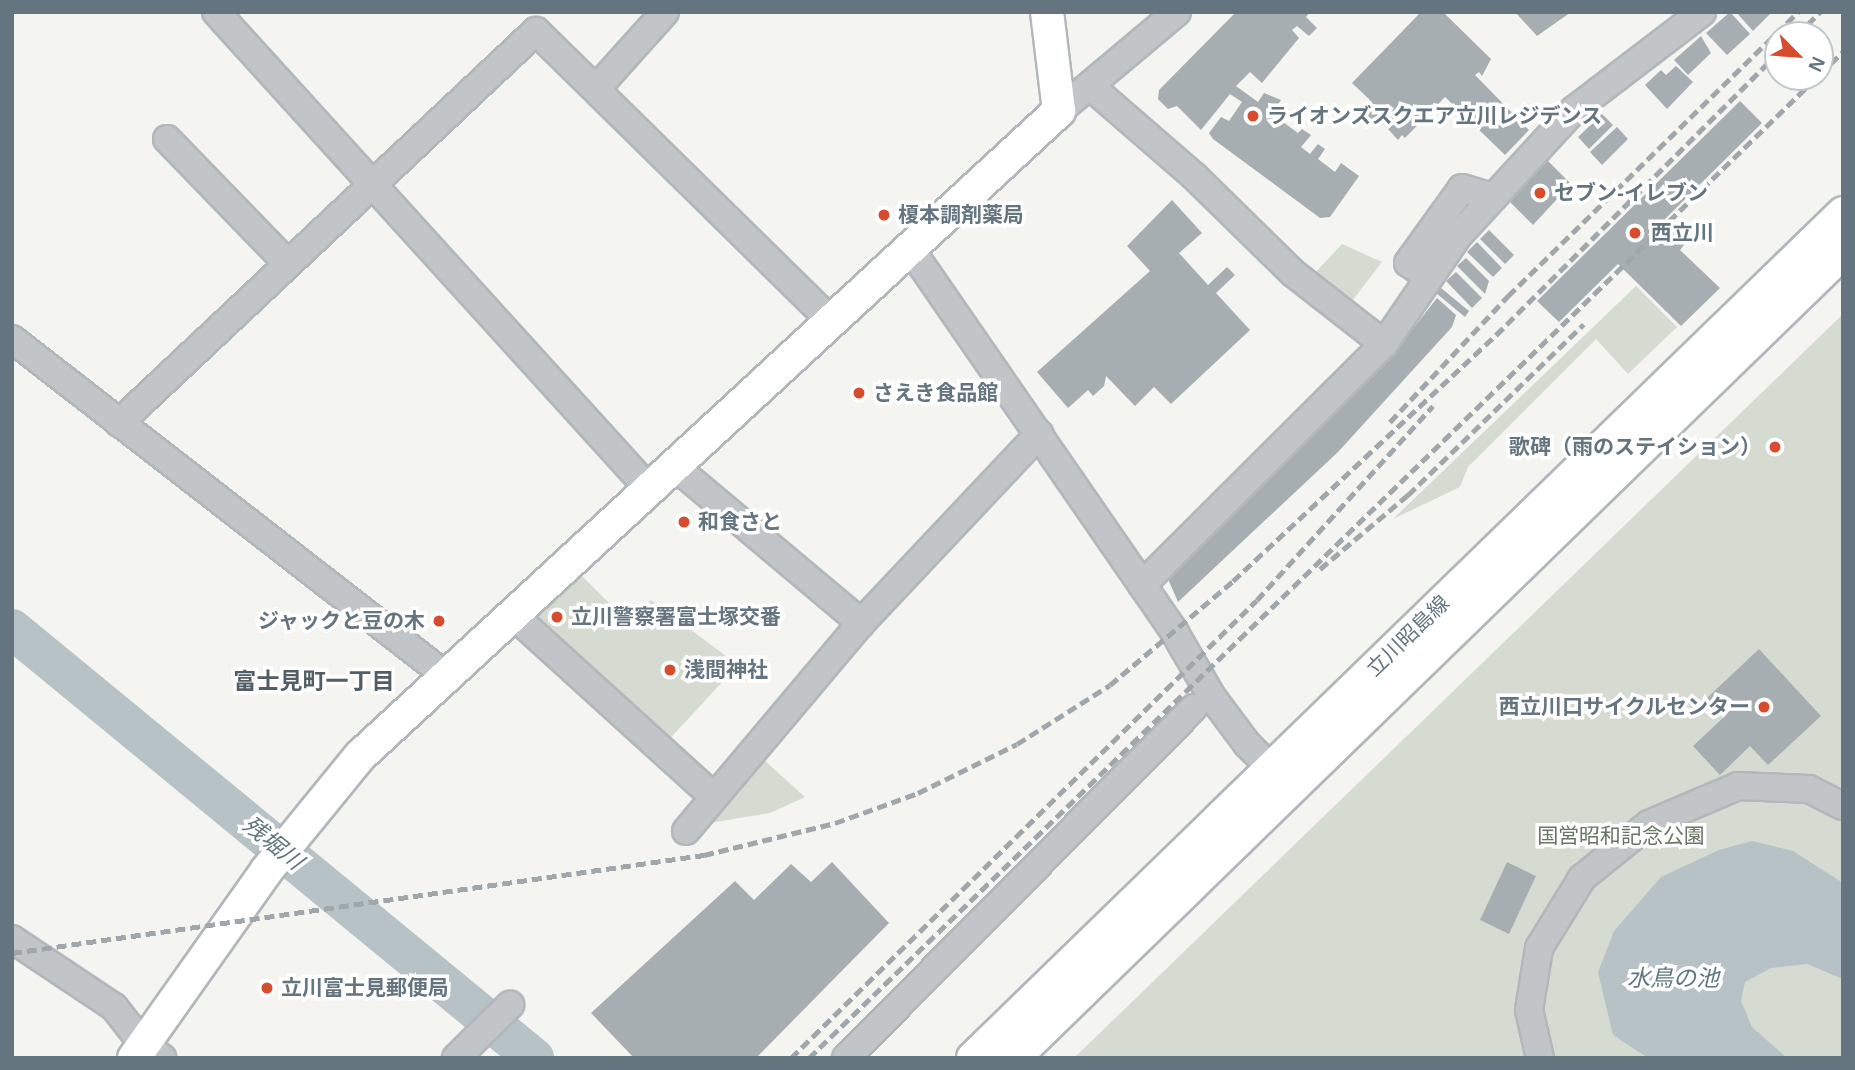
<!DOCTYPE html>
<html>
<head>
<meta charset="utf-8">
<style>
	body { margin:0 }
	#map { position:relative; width:1855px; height:1070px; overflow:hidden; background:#f4f4f0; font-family:Arial,"Noto Sans JP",sans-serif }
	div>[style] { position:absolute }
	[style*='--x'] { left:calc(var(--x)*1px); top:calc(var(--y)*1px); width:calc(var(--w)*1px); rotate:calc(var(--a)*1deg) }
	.green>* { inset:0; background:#d5dbd1 }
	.water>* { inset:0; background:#b7c2c6 }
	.river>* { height:40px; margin:-20px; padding:0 20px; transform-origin:20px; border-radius:20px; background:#b7c2c6 }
	.building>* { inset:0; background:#a6aeb2 }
	.roads { filter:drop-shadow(2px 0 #b2b7ba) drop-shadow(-2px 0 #b2b7ba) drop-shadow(0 2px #b2b7ba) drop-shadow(0 -2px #b2b7ba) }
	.minor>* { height:26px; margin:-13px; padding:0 13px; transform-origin:13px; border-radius:13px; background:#c2c5c8 }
	.major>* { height:32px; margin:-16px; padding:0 16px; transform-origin:16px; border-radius:16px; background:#fff }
	.rail>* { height:5px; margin-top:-2.5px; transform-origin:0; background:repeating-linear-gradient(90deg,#a0a7ab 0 10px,transparent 0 15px) }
	.dots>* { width:19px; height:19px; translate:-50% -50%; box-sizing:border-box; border:4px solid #fff; border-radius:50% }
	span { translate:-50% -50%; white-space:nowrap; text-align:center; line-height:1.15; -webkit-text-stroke:7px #fff; paint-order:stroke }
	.poi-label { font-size:21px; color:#647580; font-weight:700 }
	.left { translate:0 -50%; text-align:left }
	.right { translate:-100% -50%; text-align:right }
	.street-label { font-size:21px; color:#647580 }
	.park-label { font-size:21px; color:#687763 }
	.neighbourhood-label { font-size:23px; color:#525e65; font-weight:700 }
	.water-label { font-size:23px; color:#60777d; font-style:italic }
	.frame { position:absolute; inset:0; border:14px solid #647580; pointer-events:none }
	.north { position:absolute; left:1764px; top:21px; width:70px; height:70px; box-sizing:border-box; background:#fff; border:2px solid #c1c8cc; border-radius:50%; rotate:115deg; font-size:19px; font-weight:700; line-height:28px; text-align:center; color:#647580 }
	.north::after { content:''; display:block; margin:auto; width:24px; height:32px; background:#d84b2c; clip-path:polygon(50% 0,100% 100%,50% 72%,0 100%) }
</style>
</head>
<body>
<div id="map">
	<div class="green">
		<div style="clip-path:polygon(1342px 244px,1382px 262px,1349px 305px,1313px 275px)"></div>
		<div style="clip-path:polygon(1636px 286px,1677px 327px,1628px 374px,1596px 339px,1468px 467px,1460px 487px,1393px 519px)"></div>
		<div style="clip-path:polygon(1843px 314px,1843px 1058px,1074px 1058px)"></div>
		<div style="clip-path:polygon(578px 572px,628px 622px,651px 600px,738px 665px,663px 746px,531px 616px)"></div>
		<div style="clip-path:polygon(764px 760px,805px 797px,770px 813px,709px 823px)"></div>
	</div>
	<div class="water">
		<div style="clip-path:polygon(1752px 841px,1793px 851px,1843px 883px,1843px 979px,1807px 964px,1771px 968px,1745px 982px,1741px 1001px,1752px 1027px,1787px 1058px,1648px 1058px,1613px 1035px,1598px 972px,1614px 931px,1661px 877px,1719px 850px)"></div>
	</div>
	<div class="river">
		<div style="--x:12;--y:629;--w:676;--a:39.41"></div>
	</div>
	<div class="building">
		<div style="clip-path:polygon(1236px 12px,1310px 12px,1306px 17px,1317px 28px,1309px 36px,1297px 26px,1292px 30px,1299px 38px,1262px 83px,1250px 72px,1236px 86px,1258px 102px,1264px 93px,1281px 100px,1272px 114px,1298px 133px,1302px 129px,1311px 135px,1301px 147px,1310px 154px,1318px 144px,1325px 149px,1318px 159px,1335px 172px,1341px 163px,1359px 176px,1330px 217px,1320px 218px,1213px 139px,1209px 133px,1221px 117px,1229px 121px,1242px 102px,1230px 94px,1201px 130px,1177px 106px,1168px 109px,1158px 99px,1159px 90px)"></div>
		<div style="clip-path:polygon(1421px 12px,1443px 12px,1491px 59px,1482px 76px,1479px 72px,1475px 75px,1529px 130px,1505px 155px,1445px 97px,1405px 138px,1402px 135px,1398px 140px,1378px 118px,1371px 125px,1357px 112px,1370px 100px,1352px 83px)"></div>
		<div style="clip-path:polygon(1515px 12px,1571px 12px,1537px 36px)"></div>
		<div style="clip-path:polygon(1730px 12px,1750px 34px,1727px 55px,1706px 33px)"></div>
		<div style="clip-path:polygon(1736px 12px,1772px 12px,1753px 31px)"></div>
		<div style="clip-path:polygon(1701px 36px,1711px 53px,1688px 75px,1674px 60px)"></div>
		<div style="clip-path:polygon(1676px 66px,1693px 82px,1667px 109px,1645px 85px,1661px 70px,1666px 75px)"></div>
		<div style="clip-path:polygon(1740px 101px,1762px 123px,1665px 219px,1687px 241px,1680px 250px,1720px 288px,1681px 326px,1618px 264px,1559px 322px,1537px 301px)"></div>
		<div style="clip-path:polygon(1602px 114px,1613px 125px,1589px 149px,1578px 137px)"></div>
		<div style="clip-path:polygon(1617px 127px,1628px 139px,1602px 165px,1590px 152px)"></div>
		<div style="clip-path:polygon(1547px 160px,1571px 184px,1533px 225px,1508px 200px)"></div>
		<div style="clip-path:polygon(1172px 200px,1202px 233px,1179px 253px,1208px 285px,1227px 267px,1235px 275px,1216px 293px,1250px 330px,1171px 404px,1154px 387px,1135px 406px,1106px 376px,1104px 386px,1093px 396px,1088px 390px,1068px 408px,1037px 372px,1150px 271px,1127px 246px)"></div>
		<div style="clip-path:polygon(1489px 230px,1514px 255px,1505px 264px,1480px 239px)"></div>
		<div style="clip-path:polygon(1477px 242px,1502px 268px,1493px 277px,1467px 252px)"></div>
		<div style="clip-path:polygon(1466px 258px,1489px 281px,1485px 294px,1457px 266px)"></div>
		<div style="clip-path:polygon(1456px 272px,1482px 298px,1472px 308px,1446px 281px)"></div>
		<div style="clip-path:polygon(1441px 288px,1469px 311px,1465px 317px,1436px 293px)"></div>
		<div style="clip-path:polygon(1437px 298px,1456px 315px,1452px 327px,1338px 452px,1178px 602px,1168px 579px,1386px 363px)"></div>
		<div style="clip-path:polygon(1759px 649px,1821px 716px,1768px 765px,1750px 746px,1720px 775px,1693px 746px,1724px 717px,1707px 698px)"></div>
		<div style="clip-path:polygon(832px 862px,889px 923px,756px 1058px,634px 1058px,591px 1013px,735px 881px,754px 900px,791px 864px,811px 882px)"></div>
		<div style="clip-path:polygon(1507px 862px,1536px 876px,1509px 934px,1480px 920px)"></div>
	</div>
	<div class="roads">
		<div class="minor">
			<div style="--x:216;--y:12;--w:643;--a:47.77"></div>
			<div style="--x:1090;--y:86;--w:139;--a:40.9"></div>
			<div style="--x:1195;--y:177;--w:137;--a:44.4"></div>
			<div style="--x:1293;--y:273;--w:115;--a:38"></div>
			<div style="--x:596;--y:89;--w:103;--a:-48.1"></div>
			<div style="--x:1059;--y:111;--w:154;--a:-40"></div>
			<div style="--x:167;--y:139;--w:173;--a:45.9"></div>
			<div style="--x:909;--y:247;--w:469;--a:55.4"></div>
			<div style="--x:1175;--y:633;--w:74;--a:60"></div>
			<div style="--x:1212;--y:697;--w:59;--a:53.3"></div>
			<div style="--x:1247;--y:744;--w:54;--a:45"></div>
			<div style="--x:1429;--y:277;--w:25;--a:-146"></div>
			<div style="--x:1408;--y:263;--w:92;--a:-54.2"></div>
			<div style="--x:1462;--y:188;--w:30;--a:17"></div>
			<div style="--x:12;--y:339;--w:548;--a:37.81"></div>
			<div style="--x:119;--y:423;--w:572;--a:-43.23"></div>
			<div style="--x:536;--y:31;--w:412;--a:44.5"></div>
			<div style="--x:673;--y:465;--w:246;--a:40"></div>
			<div style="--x:1142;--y:585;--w:342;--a:-44.9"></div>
			<div style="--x:1384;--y:344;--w:131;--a:-55.6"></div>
			<div style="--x:1458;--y:236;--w:171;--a:-47.4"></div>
			<div style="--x:1574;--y:110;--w:161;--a:-37.4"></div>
			<div style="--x:511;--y:613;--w:274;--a:42.2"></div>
			<div style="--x:686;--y:831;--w:272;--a:-49.9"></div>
			<div style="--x:861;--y:623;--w:260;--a:-46.7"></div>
			<div style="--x:12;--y:939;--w:123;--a:33.7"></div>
			<div style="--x:114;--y:1007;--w:47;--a:51.9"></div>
			<div style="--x:143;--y:1044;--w:24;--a:36"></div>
			<div style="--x:456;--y:1058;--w:76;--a:-44.5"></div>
			<div style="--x:846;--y:1058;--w:493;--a:-45.2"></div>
			<div style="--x:1540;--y:1058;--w:49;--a:-102.9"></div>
			<div style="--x:1529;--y:1010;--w:63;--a:-80.8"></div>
			<div style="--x:1539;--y:948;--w:82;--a:-58.4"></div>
			<div style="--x:1582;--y:878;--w:86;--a:-38.9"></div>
			<div style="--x:1649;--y:824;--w:97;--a:-23.1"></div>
			<div style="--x:1738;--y:786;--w:71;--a:2.4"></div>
			<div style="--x:1809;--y:789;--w:38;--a:27"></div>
		</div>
		<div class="major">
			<div style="--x:134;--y:1058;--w:230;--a:-54.7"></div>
			<div style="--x:267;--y:870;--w:147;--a:-50.8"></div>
			<div style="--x:360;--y:756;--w:951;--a:-42.7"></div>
			<div style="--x:1059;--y:111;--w:100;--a:-96.9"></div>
			<div style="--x:973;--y:1058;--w:1213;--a:-44.16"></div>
			<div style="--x:1014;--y:1058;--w:1156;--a:-44.19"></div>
		</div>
	</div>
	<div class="rail">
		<div style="--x:1797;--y:35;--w:33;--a:-45"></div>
		<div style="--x:1820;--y:74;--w:32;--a:-44"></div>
		<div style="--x:1496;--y:335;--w:399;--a:-45"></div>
		<div style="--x:1390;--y:422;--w:173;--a:-46.9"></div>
		<div style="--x:1508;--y:296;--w:406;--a:-44.4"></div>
		<div style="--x:1320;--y:569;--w:115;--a:-40.1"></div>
		<div style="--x:1408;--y:495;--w:245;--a:-44.2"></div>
		<div style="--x:12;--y:953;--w:699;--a:-8.06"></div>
		<div style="--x:704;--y:855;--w:135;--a:-13.7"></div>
		<div style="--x:835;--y:823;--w:88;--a:-19.9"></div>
		<div style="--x:918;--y:793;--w:110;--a:-26.3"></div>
		<div style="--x:1017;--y:744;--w:110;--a:-32.4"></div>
		<div style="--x:1110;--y:685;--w:161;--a:-40.2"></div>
		<div style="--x:1233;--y:581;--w:370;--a:-43.1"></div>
		<div style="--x:791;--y:1058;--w:653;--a:-44.5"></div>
		<div style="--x:1257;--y:600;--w:262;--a:-47.8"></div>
		<div style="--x:809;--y:1058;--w:1407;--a:-44.22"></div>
	</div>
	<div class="dots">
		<div style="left:1253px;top:116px;background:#d84b2c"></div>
		<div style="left:1540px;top:193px;background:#d84b2c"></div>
		<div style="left:884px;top:215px;background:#d84b2c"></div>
		<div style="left:1635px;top:233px;background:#d84b2c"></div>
		<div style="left:859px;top:393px;background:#d84b2c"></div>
		<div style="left:1775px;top:447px;background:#d84b2c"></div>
		<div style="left:684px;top:522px;background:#d84b2c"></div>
		<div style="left:557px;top:617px;background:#d84b2c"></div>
		<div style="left:439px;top:621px;background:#d84b2c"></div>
		<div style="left:670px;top:670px;background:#d84b2c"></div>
		<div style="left:1764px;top:707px;background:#d84b2c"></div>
		<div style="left:267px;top:988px;background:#d84b2c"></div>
	</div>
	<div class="poi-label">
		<span class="left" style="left:1267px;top:116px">ライオンズスクエア立川レジデンス</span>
		<span class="left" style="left:1554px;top:193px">セブン-イレブン</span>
		<span class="left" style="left:898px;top:215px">榎本調剤薬局</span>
		<span class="left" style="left:1651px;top:233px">西立川</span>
		<span class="left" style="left:873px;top:393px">さえき食品館</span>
		<span class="right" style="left:1761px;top:447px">歌碑（雨のステイション）</span>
		<span class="left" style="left:698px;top:522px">和食さと</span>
		<span class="left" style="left:571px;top:617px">立川警察署富士塚交番</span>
		<span class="right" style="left:425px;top:621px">ジャックと豆の木</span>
		<span class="left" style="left:684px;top:670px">浅間神社</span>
		<span class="right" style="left:1750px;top:707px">西立川口サイクルセンター</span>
		<span class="left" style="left:281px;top:988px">立川富士見郵便局</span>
	</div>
	<div class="street-label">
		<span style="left:1408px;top:636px;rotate:-44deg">立川昭島線</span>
	</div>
	<div class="park-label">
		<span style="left:1621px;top:836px">国営昭和記念公園</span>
	</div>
	<div class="neighbourhood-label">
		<span style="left:314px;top:681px">富士見町一丁目</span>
	</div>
	<div class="water-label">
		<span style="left:273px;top:843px;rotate:39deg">残堀川</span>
		<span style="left:1673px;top:978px">水鳥の池</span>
	</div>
	<div class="frame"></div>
	<div class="north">N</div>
</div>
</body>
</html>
